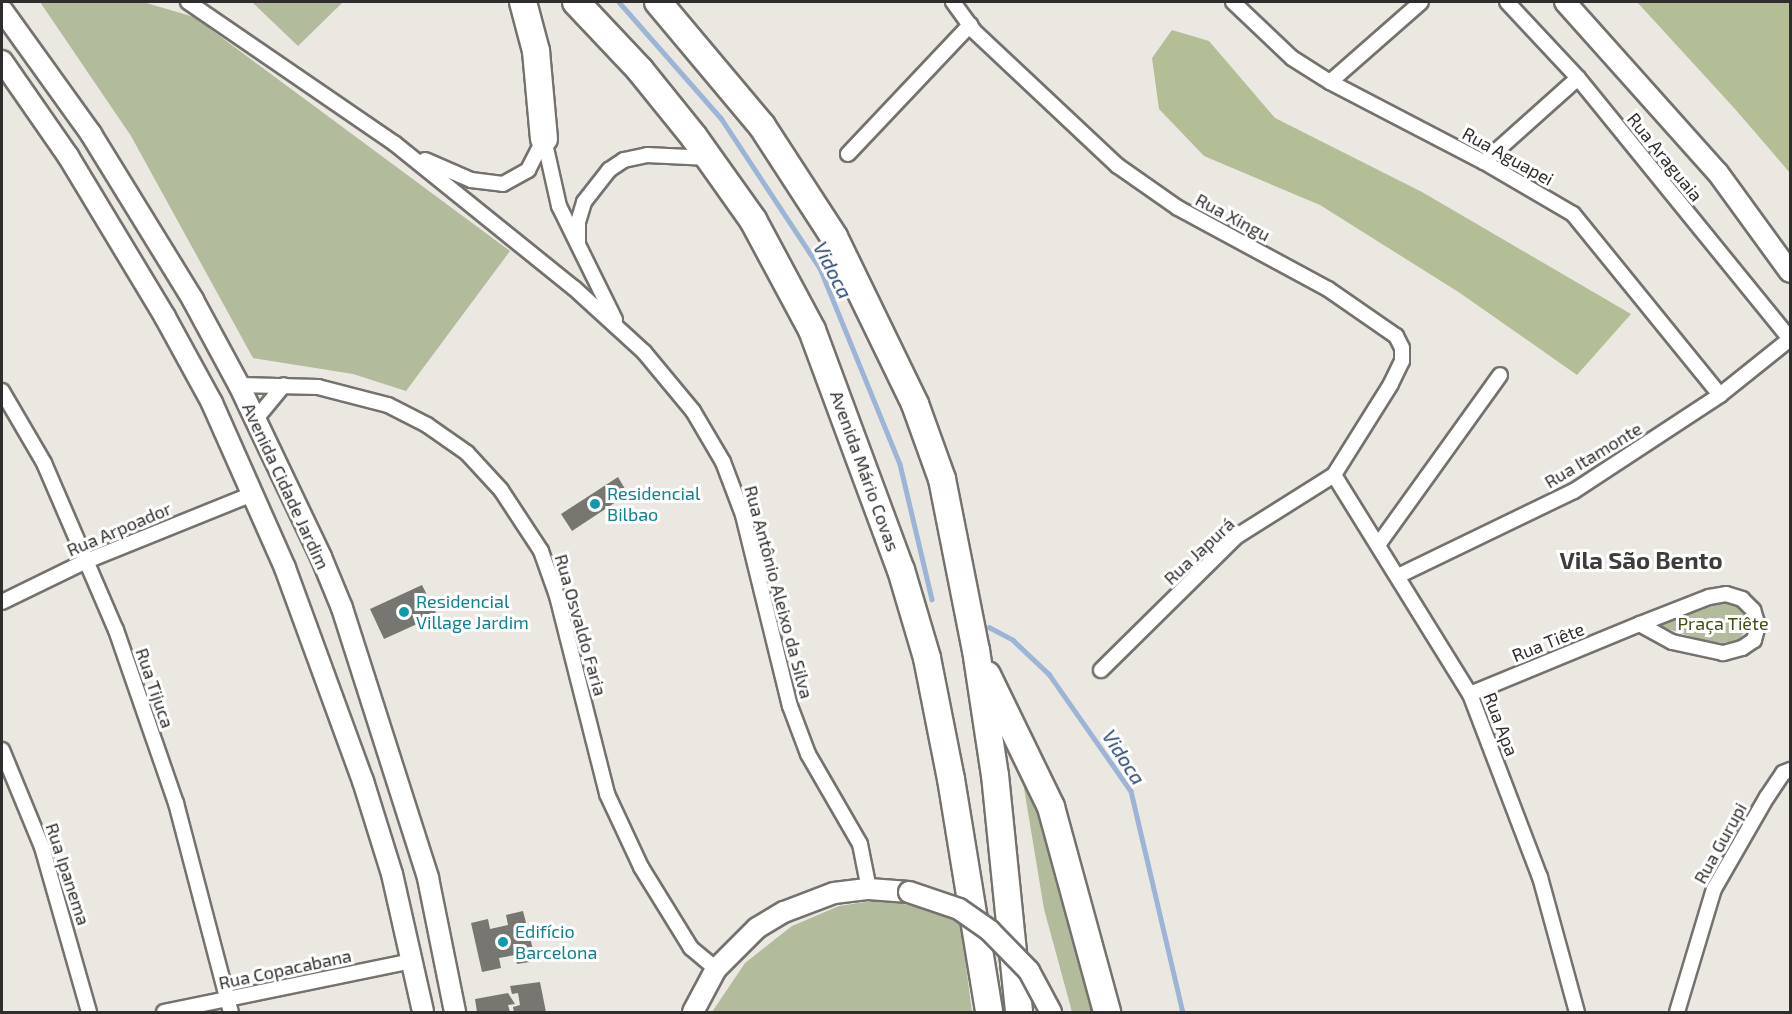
<!DOCTYPE html>
<html>
<head>
<meta charset="utf-8">
<style>
	body { margin:0 }
	#map { position:relative; width:1792px; height:1014px; overflow:hidden; background:#ebe8e2; font-family:"Exo 2",sans-serif }
	div>[style] { position:absolute }
	[style*='--x'] { left:calc(var(--x)*1px); top:calc(var(--y)*1px); width:calc(var(--w)*1px); rotate:calc(var(--a)*1deg) }
	.green>* { inset:0; background:#b2bb9b }
	.forest>* { inset:0; background:#b3bd96 }
	.stream>* { height:4.5px; margin:-2.25px; padding:0 2.25px; transform-origin:2.25px; border-radius:2.25px; background:#9db4d6 }
	.building>* { inset:0; background:#787671 }
	.roads { filter:drop-shadow(2px 0 #75726e) drop-shadow(-2px 0 #75726e) drop-shadow(0 2px #75726e) drop-shadow(0 -2px #75726e) }
	.street>* { height:14px; margin:-7px; padding:0 7px; transform-origin:7px; border-radius:7px; background:#fff }
	.secondary>* { height:20px; margin:-10px; padding:0 10px; transform-origin:10px; border-radius:10px; background:#fff }
	.highway>* { height:26px; margin:-13px; padding:0 13px; transform-origin:13px; border-radius:13px; background:#fff }
	.bridges { filter:drop-shadow(2px 0 #75726e) drop-shadow(-2px 0 #75726e) drop-shadow(0 2px #75726e) drop-shadow(0 -2px #75726e) }
	.secondary-bridge>* { height:20px; margin:-10px; padding:0 10px; transform-origin:10px; border-radius:10px; background:#fff }
	.dots>* { width:16px; height:16px; translate:-50% -50%; box-sizing:border-box; border:3px solid #fff; border-radius:50% }
	span { translate:-50% -50%; white-space:nowrap; text-align:center; line-height:1.15; -webkit-text-stroke:6px #fff; paint-order:stroke }
	.street-label { font-size:18px; color:#2f2e2c }
	.culture-label { font-size:18px; color:#0d838f }
	.left { translate:0 -50%; text-align:left }
	.park-label { font-size:18px; color:#434f10 }
	.water-label { font-size:20px; color:#234370; font-style:italic }
	.district-label { font-size:24px; color:#3f3d39; font-weight:700 }
	.frame { position:absolute; inset:0; border:3px solid #2f2e2c; pointer-events:none }
</style>
</head>
<body>
<div id="map">
	<div class="green">
		<div style="clip-path:polygon(40px 2px,143px 2px,194px 17px,510px 251px,406px 391px,353px 374px,253px 358px,131px 136px)"></div>
		<div style="clip-path:polygon(252px 2px,343px 2px,298px 46px)"></div>
		<div style="clip-path:polygon(1727px 601px,1740px 606px,1749px 624px,1739px 640px,1723px 643px,1701px 640px,1657px 625px)"></div>
		<div style="clip-path:polygon(1023px 782px,1044px 805px,1093px 1012px,1072px 1012px,1044px 909px)"></div>
		<div style="clip-path:polygon(879px 900px,915px 906px,960px 920px,972px 1012px,712px 1012px,745px 963px,792px 926px,839px 906px)"></div>
	</div>
	<div class="forest">
		<div style="clip-path:polygon(1637px 2px,1790px 2px,1790px 173px,1735px 109px)"></div>
		<div style="clip-path:polygon(1172px 30px,1209px 41px,1275px 118px,1422px 192px,1631px 314px,1577px 375px,1460px 293px,1320px 205px,1204px 156px,1159px 109px,1152px 58px)"></div>
	</div>
	<div class="stream">
		<div style="--x:619;--y:2;--w:154;--a:48.7"></div>
		<div style="--x:721;--y:118;--w:180;--a:56.6"></div>
		<div style="--x:820;--y:268;--w:212;--a:67.8"></div>
		<div style="--x:900;--y:464;--w:139;--a:76.7"></div>
		<div style="--x:989;--y:627;--w:27;--a:28"></div>
		<div style="--x:1013;--y:640;--w:50;--a:43.4"></div>
		<div style="--x:1049;--y:674;--w:143;--a:55"></div>
		<div style="--x:1131;--y:791;--w:227;--a:76.8"></div>
	</div>
	<div class="building">
		<div style="clip-path:polygon(618px 477px,628px 494px,572px 531px,561px 514px)"></div>
		<div style="clip-path:polygon(422px 585px,437px 615px,384px 639px,370px 609px)"></div>
		<div style="clip-path:polygon(523px 911px,536px 961px,517px 964px,515px 955px,499px 958px,501px 968px,482px 972px,471px 923px,488px 919px,490px 929px,508px 925px,506px 915px)"></div>
		<div style="clip-path:polygon(540px 982px,546px 1012px,514px 1012px,513px 1007px,520px 1005px,518px 993px,512px 994px,510px 986px)"></div>
		<div style="clip-path:polygon(508px 993px,515px 1004px,508px 1005px,510px 1012px,477px 1012px,475px 999px)"></div>
	</div>
	<div class="roads">
		<div class="street">
			<div style="--x:188;--y:2;--w:250;--a:34.4"></div>
			<div style="--x:394;--y:143;--w:231;--a:38.9"></div>
			<div style="--x:574;--y:288;--w:95;--a:42.4"></div>
			<div style="--x:644;--y:352;--w:77;--a:50.3"></div>
			<div style="--x:693;--y:411;--w:59;--a:59.5"></div>
			<div style="--x:723;--y:462;--w:57;--a:69.3"></div>
			<div style="--x:743;--y:515;--w:197;--a:76.2"></div>
			<div style="--x:790;--y:706;--w:51;--a:69.4"></div>
			<div style="--x:808;--y:754;--w:104;--a:60"></div>
			<div style="--x:860;--y:844;--w:46;--a:78.7"></div>
			<div style="--x:953;--y:2;--w:36;--a:54"></div>
			<div style="--x:974;--y:31;--w:197;--a:43.2"></div>
			<div style="--x:1118;--y:166;--w:73;--a:35"></div>
			<div style="--x:1178;--y:208;--w:170;--a:28.4"></div>
			<div style="--x:1328;--y:289;--w:83;--a:34.7"></div>
			<div style="--x:1396;--y:336;--w:13;--a:63"></div>
			<div style="--x:1402;--y:348;--w:13;--a:90"></div>
			<div style="--x:1402;--y:361;--w:25;--a:116"></div>
			<div style="--x:1391;--y:384;--w:107;--a:122.1"></div>
			<div style="--x:1334;--y:475;--w:115;--a:147.8"></div>
			<div style="--x:1237;--y:536;--w:191;--a:135.4"></div>
			<div style="--x:1233;--y:2;--w:81;--a:43.5"></div>
			<div style="--x:1292;--y:58;--w:45;--a:32.3"></div>
			<div style="--x:1330;--y:82;--w:174;--a:27.5"></div>
			<div style="--x:1484;--y:162;--w:103;--a:30.3"></div>
			<div style="--x:1573;--y:214;--w:233;--a:50.9"></div>
			<div style="--x:1507;--y:2;--w:104;--a:46.9"></div>
			<div style="--x:1578;--y:78;--w:336;--a:50.9"></div>
			<div style="--x:1330;--y:82;--w:121;--a:-41.3"></div>
			<div style="--x:544;--y:139;--w:69;--a:77.4"></div>
			<div style="--x:559;--y:206;--w:127;--a:63.8"></div>
			<div style="--x:848;--y:154;--w:178;--a:-46.6"></div>
			<div style="--x:425;--y:160;--w:50;--a:23.5"></div>
			<div style="--x:471;--y:180;--w:32;--a:7"></div>
			<div style="--x:503;--y:184;--w:29;--a:-29"></div>
			<div style="--x:528;--y:170;--w:35;--a:-63"></div>
			<div style="--x:1484;--y:162;--w:126;--a:-41.8"></div>
			<div style="--x:578;--y:244;--w:22;--a:-90"></div>
			<div style="--x:578;--y:222;--w:21;--a:-73"></div>
			<div style="--x:584;--y:202;--w:41;--a:-52"></div>
			<div style="--x:609;--y:170;--w:18;--a:-34"></div>
			<div style="--x:624;--y:160;--w:24;--a:-12"></div>
			<div style="--x:647;--y:155;--w:62;--a:2.8"></div>
			<div style="--x:239;--y:385;--w:79;--a:1.5"></div>
			<div style="--x:318;--y:387;--w:72;--a:14.4"></div>
			<div style="--x:388;--y:405;--w:44;--a:27.1"></div>
			<div style="--x:427;--y:425;--w:49;--a:35"></div>
			<div style="--x:467;--y:453;--w:50;--a:47.4"></div>
			<div style="--x:501;--y:490;--w:73;--a:56.7"></div>
			<div style="--x:541;--y:551;--w:48;--a:70.4"></div>
			<div style="--x:557;--y:596;--w:204;--a:75.8"></div>
			<div style="--x:607;--y:794;--w:81;--a:65"></div>
			<div style="--x:641;--y:867;--w:95;--a:58.3"></div>
			<div style="--x:691;--y:948;--w:33;--a:40"></div>
			<div style="--x:2;--y:391;--w:83;--a:59.7"></div>
			<div style="--x:44;--y:463;--w:182;--a:66.7"></div>
			<div style="--x:116;--y:630;--w:183;--a:70.9"></div>
			<div style="--x:176;--y:803;--w:216;--a:75.3"></div>
			<div style="--x:255;--y:420;--w:45;--a:-50.4"></div>
			<div style="--x:1334;--y:475;--w:258;--a:58.2"></div>
			<div style="--x:1470;--y:694;--w:196;--a:69.1"></div>
			<div style="--x:1540;--y:877;--w:140;--a:74.7"></div>
			<div style="--x:1378;--y:545;--w:209;--a:-54.3"></div>
			<div style="--x:1398;--y:576;--w:195;--a:-25.8"></div>
			<div style="--x:1574;--y:491;--w:175;--a:-33.3"></div>
			<div style="--x:1720;--y:395;--w:90;--a:-38.7"></div>
			<div style="--x:2;--y:602;--w:91;--a:-26"></div>
			<div style="--x:84;--y:562;--w:181;--a:-22"></div>
			<div style="--x:1470;--y:694;--w:184;--a:-22.4"></div>
			<div style="--x:1640;--y:624;--w:74;--a:-21.4"></div>
			<div style="--x:1709;--y:597;--w:17;--a:-10"></div>
			<div style="--x:1726;--y:594;--w:17;--a:17"></div>
			<div style="--x:1742;--y:599;--w:16;--a:45"></div>
			<div style="--x:1753;--y:610;--w:16;--a:72"></div>
			<div style="--x:1758;--y:625;--w:16;--a:105"></div>
			<div style="--x:1754;--y:640;--w:14;--a:146"></div>
			<div style="--x:1742;--y:648;--w:20;--a:165"></div>
			<div style="--x:1723;--y:653;--w:52;--a:-167.8"></div>
			<div style="--x:1672;--y:642;--w:37;--a:-151"></div>
			<div style="--x:2;--y:750;--w:105;--a:67.6"></div>
			<div style="--x:42;--y:847;--w:172;--a:74.1"></div>
			<div style="--x:164;--y:1012;--w:253;--a:-11.6"></div>
			<div style="--x:1677;--y:1012;--w:128;--a:-73.3"></div>
			<div style="--x:1714;--y:889;--w:106;--a:-60.1"></div>
			<div style="--x:1767;--y:797;--w:29;--a:-56"></div>
			<div style="--x:1783;--y:773;--w:8;--a:-23"></div>
		</div>
		<div class="secondary">
			<div style="--x:1565;--y:2;--w:229;--a:48.2"></div>
			<div style="--x:1718;--y:173;--w:122;--a:54"></div>
			<div style="--x:2;--y:10;--w:153;--a:54.3"></div>
			<div style="--x:91;--y:134;--w:195;--a:58.4"></div>
			<div style="--x:193;--y:300;--w:97;--a:61.6"></div>
			<div style="--x:239;--y:385;--w:191;--a:64.5"></div>
			<div style="--x:321;--y:557;--w:55;--a:67.6"></div>
			<div style="--x:342;--y:608;--w:283;--a:72.3"></div>
			<div style="--x:428;--y:878;--w:137;--a:78.6"></div>
			<div style="--x:2;--y:61;--w:116;--a:55.2"></div>
			<div style="--x:68;--y:156;--w:188;--a:58.9"></div>
			<div style="--x:165;--y:317;--w:98;--a:61.3"></div>
			<div style="--x:212;--y:403;--w:180;--a:66.1"></div>
			<div style="--x:285;--y:568;--w:227;--a:69.9"></div>
			<div style="--x:363;--y:781;--w:97;--a:72.7"></div>
			<div style="--x:392;--y:874;--w:141;--a:77.3"></div>
			<div style="--x:693;--y:1012;--w:49;--a:-61.9"></div>
			<div style="--x:716;--y:969;--w:58;--a:-45"></div>
			<div style="--x:757;--y:928;--w:31;--a:-31"></div>
			<div style="--x:784;--y:912;--w:53;--a:-20.8"></div>
			<div style="--x:834;--y:893;--w:35;--a:-7"></div>
			<div style="--x:869;--y:889;--w:40;--a:4.3"></div>
		</div>
		<div class="highway">
			<div style="--x:523;--y:2;--w:51;--a:75.1"></div>
			<div style="--x:536;--y:51;--w:88;--a:84.8"></div>
			<div style="--x:576;--y:2;--w:93;--a:46.7"></div>
			<div style="--x:640;--y:70;--w:86;--a:51.1"></div>
			<div style="--x:694;--y:137;--w:102;--a:54.6"></div>
			<div style="--x:753;--y:220;--w:125;--a:61.8"></div>
			<div style="--x:812;--y:330;--w:256;--a:69.7"></div>
			<div style="--x:901;--y:570;--w:92;--a:73.5"></div>
			<div style="--x:927;--y:658;--w:123;--a:78.8"></div>
			<div style="--x:951;--y:779;--w:236;--a:80.7"></div>
			<div style="--x:658;--y:2;--w:162;--a:50"></div>
			<div style="--x:762;--y:126;--w:132;--a:57"></div>
			<div style="--x:834;--y:237;--w:186;--a:64.1"></div>
			<div style="--x:915;--y:404;--w:80;--a:70.2"></div>
			<div style="--x:942;--y:479;--w:174;--a:78.8"></div>
			<div style="--x:976;--y:650;--w:126;--a:81.4"></div>
			<div style="--x:995;--y:775;--w:238;--a:84.2"></div>
			<div style="--x:987;--y:675;--w:147;--a:64.1"></div>
			<div style="--x:1051;--y:807;--w:213;--a:74.7"></div>
		</div>
	</div>
	<div class="bridges">
		<div class="secondary-bridge">
			<div style="--x:909;--y:892;--w:53;--a:18.8"></div>
			<div style="--x:959;--y:909;--w:38;--a:35"></div>
			<div style="--x:990;--y:931;--w:56;--a:45.7"></div>
			<div style="--x:1029;--y:971;--w:47;--a:61.8"></div>
		</div>
	</div>
	<div class="dots">
		<div style="left:595px;top:504px;background:#0f9aa8"></div>
		<div style="left:404px;top:612px;background:#0f9aa8"></div>
		<div style="left:503px;top:942px;background:#0f9aa8"></div>
	</div>
	<div class="street-label">
		<span style="left:1508px;top:156px;rotate:29deg">Rua Aguapei</span>
		<span style="left:1665px;top:157px;rotate:51deg">Rua Araguaia</span>
		<span style="left:1233px;top:217px;rotate:28deg">Rua Xingu</span>
		<span style="left:1593px;top:455px;rotate:-31deg">Rua Itamonte</span>
		<span style="left:865px;top:471px;rotate:70deg">Avenida Mário Covas</span>
		<span style="left:286px;top:486px;rotate:65deg">Avenida Cidade Jardim</span>
		<span style="left:119px;top:529px;rotate:-23deg">Rua Arpoador</span>
		<span style="left:1199px;top:551px;rotate:-43deg">Rua Japurá</span>
		<span style="left:779px;top:592px;rotate:75deg">Rua Antônio Aleixo da Silva</span>
		<span style="left:581px;top:625px;rotate:74deg">Rua Osvaldo Faria</span>
		<span style="left:1548px;top:642px;rotate:-22deg">Rua Tiête</span>
		<span style="left:155px;top:688px;rotate:71deg">Rua Tijuca</span>
		<span style="left:1501px;top:724px;rotate:69deg">Rua Apa</span>
		<span style="left:1720px;top:843px;rotate:-61deg">Rua Gurupi</span>
		<span style="left:68px;top:874px;rotate:72deg">Rua Ipanema</span>
		<span style="left:285px;top:969px;rotate:-12deg">Rua Copacabana</span>
	</div>
	<div class="culture-label">
		<span class="left" style="left:607px;top:504px">Residencial<br>Bilbao</span>
		<span class="left" style="left:416px;top:612px">Residencial<br>Village Jardim</span>
		<span class="left" style="left:515px;top:942px">Edifício<br>Barcelona</span>
	</div>
	<div class="park-label">
		<span style="left:1723px;top:623px">Praça Tiête</span>
	</div>
	<div class="water-label">
		<span style="left:833px;top:270px;rotate:63deg">Vidoca</span>
		<span style="left:1124px;top:757px;rotate:57deg">Vidoca</span>
	</div>
	<div class="district-label">
		<span style="left:1641px;top:560px">Vila São Bento</span>
	</div>
	<div class="frame"></div>
</div>
</body>
</html>
